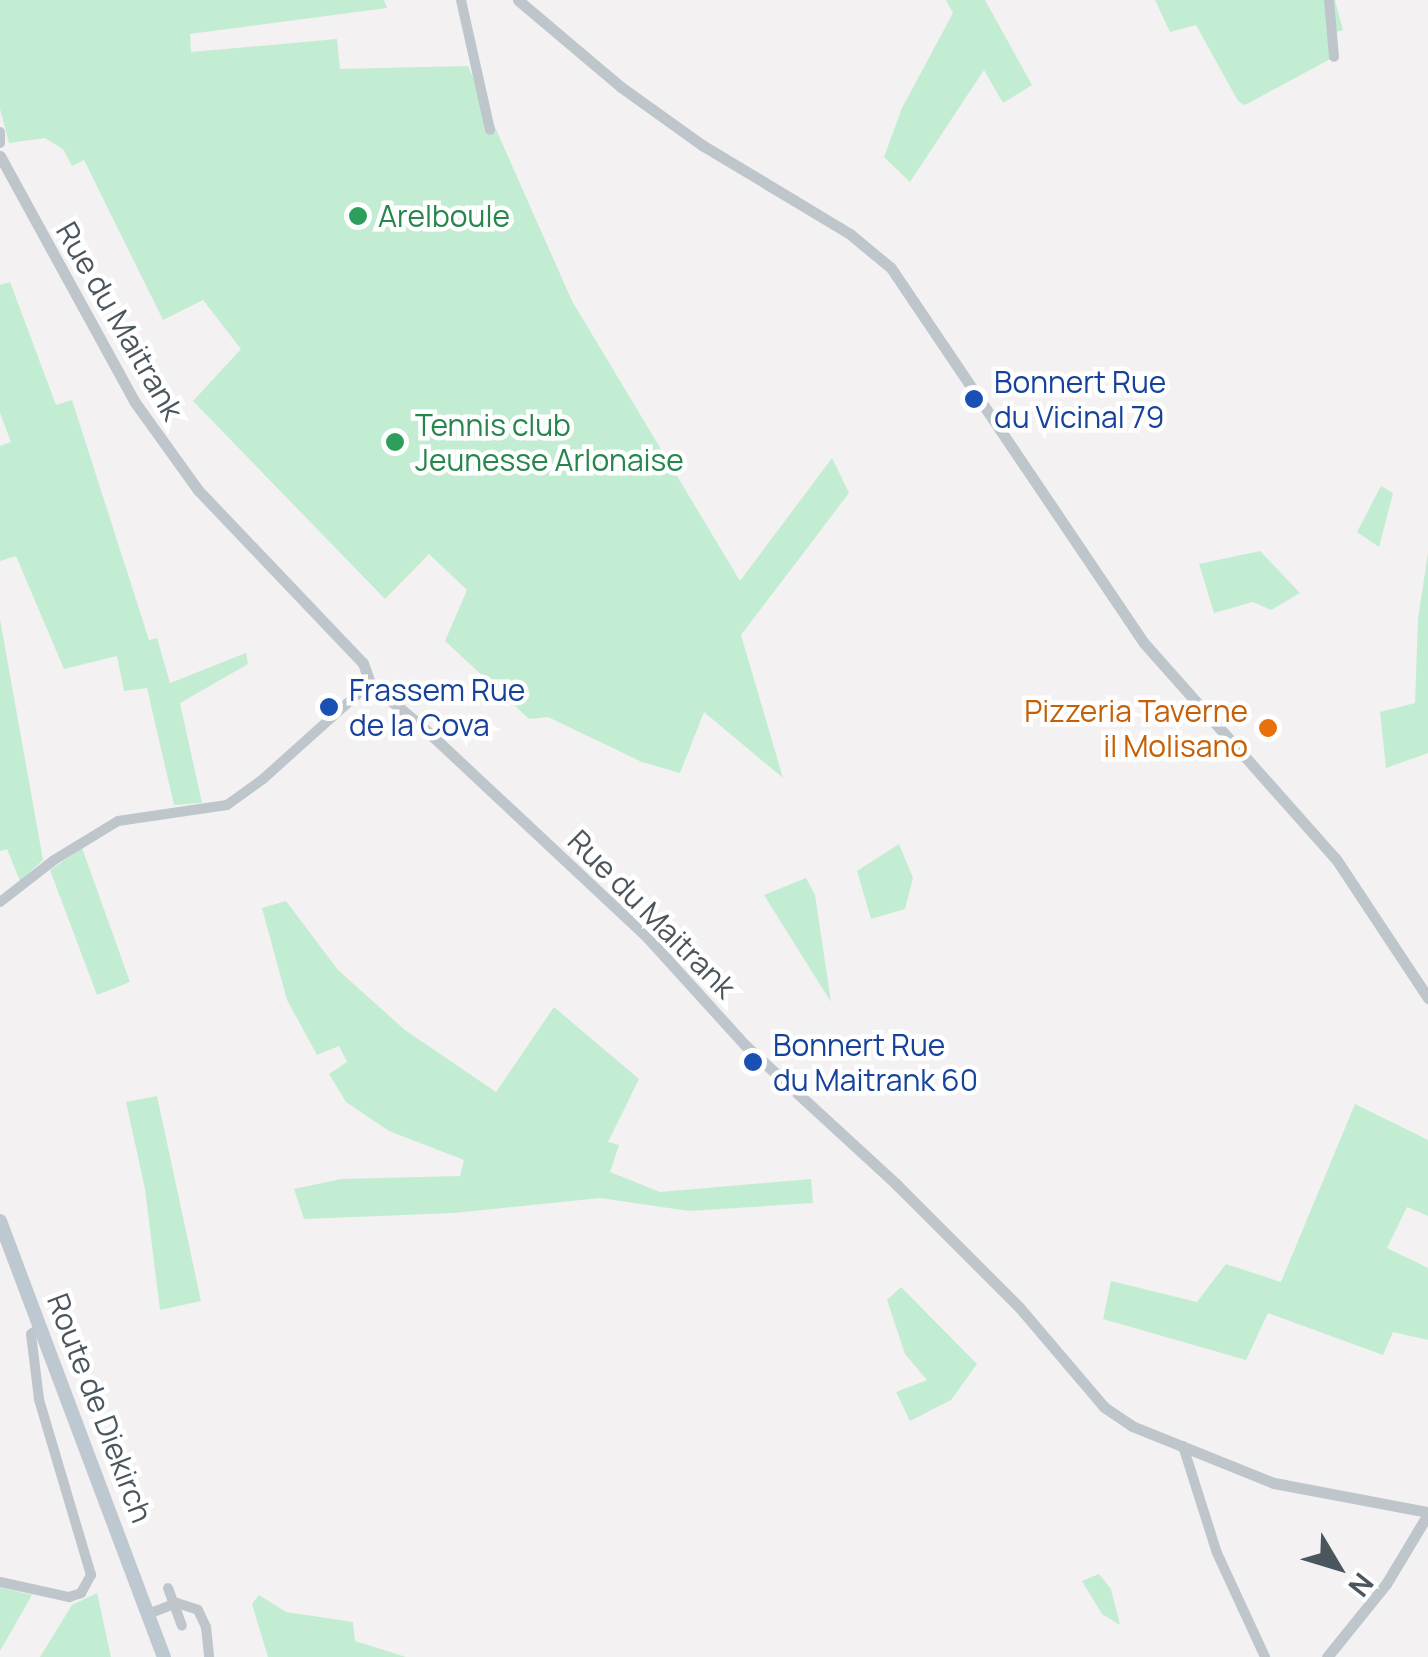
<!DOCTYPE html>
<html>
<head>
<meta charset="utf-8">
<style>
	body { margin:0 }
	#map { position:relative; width:1428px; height:1657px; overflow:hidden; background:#f3f1f1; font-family:Manrope,sans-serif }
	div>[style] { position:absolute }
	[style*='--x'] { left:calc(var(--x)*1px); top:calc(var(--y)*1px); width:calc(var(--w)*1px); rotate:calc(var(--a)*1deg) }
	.green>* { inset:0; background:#c3edd2 }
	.minor>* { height:10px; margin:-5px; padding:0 5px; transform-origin:5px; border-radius:5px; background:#bec6cc }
	.tertiary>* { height:11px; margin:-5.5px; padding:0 5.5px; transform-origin:5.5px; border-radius:5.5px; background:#bec6cc }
	.secondary>* { height:14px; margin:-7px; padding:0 7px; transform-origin:7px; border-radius:7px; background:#bec8d1 }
	.dots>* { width:28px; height:28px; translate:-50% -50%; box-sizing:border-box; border:5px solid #fff; border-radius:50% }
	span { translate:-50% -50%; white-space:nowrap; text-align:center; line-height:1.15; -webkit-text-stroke:9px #fff; paint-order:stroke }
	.leisure-label { font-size:30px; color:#27864d }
	.left { translate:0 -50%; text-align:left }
	.street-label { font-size:30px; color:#4a555d }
	.transit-label { font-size:30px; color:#164399 }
	.food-label { font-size:30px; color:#c56008 }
	.right { translate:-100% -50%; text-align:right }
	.north { position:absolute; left:1288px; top:1517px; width:100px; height:100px; -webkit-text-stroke:8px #fff; paint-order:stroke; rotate:128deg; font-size:28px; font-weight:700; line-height:40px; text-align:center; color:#4a555d }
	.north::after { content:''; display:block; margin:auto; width:35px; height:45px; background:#4a555d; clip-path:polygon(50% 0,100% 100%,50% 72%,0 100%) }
</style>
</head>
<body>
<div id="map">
	<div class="green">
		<div style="clip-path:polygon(0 0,384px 0,387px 8px,190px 34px,191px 52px,337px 39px,340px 69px,468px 66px,572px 301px,740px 581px,832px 458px,849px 493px,741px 635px,783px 778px,704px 712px,680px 773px,642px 762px,548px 717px,529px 719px,445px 641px,467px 590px,429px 554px,385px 599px,193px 401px,241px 349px,203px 300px,163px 320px,84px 160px,72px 166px,63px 149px,45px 138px,9px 143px,0 109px)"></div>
		<div style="clip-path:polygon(946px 0,985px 0,1032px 85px,1003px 103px,984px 70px,910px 182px,884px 157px,902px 108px,953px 13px)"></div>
		<div style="clip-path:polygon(1155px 0,1335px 0,1343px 30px,1336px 32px,1336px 56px,1245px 105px,1238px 101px,1196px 25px,1170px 32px)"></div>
		<div style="clip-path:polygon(10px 282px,56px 405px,72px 400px,149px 640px,157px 638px,170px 683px,246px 653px,248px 664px,180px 703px,202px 803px,174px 805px,147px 688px,124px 691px,117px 656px,64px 669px,16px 556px,0 561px,0 446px,11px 442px,0 413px,0 285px)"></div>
		<div style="clip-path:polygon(1381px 486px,1393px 493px,1379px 547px,1357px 532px)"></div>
		<div style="clip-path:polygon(1260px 551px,1300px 593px,1271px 610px,1253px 602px,1214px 613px,1199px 564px)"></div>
		<div style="clip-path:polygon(1428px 553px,1428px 753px,1386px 768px,1380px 712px,1415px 703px,1418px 619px)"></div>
		<div style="clip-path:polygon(0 619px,43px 860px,20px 881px,7px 849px,0 851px)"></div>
		<div style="clip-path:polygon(899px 844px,913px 878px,905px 909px,871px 919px,857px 871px)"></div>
		<div style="clip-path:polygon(82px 848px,130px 982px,97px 995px,50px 870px)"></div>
		<div style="clip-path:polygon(806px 878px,815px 895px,831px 1002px,764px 895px)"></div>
		<div style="clip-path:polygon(286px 901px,338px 970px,405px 1030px,496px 1092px,554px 1007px,639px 1079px,608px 1142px,619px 1145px,610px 1172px,660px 1192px,811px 1179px,813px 1203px,689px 1211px,600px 1198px,454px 1213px,304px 1219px,294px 1189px,341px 1179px,460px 1176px,464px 1160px,389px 1131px,346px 1102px,329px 1074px,347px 1062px,339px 1046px,317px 1055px,287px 1000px,262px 908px)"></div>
		<div style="clip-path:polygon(157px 1096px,201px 1301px,160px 1310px,145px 1189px,126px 1102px)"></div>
		<div style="clip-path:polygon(1355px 1104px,1428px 1140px,1428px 1216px,1407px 1207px,1387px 1248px,1428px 1268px,1428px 1340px,1393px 1332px,1383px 1355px,1268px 1313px,1246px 1360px,1103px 1319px,1111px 1281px,1197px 1302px,1226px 1264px,1281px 1282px)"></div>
		<div style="clip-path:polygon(901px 1287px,977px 1364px,951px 1400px,910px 1421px,896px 1392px,927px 1380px,905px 1354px,887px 1300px)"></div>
		<div style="clip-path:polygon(1099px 1574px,1111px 1589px,1120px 1625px,1102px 1614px,1082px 1581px)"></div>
		<div style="clip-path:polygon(0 1587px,32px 1595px,0 1651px)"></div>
		<div style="clip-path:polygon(97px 1593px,111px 1657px,40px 1657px,72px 1605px)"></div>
		<div style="clip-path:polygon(259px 1595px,286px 1612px,353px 1622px,355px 1641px,406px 1657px,268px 1657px,252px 1604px)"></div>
	</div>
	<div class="minor">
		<div style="--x:461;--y:0;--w:133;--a:77.4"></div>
		<div style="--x:1329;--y:0;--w:57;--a:85"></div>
		<div style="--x:0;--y:132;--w:11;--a:90"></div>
		<div style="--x:0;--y:902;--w:68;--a:-37.9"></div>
		<div style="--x:54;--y:860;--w:75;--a:-31.4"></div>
		<div style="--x:118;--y:821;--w:110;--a:-8.4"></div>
		<div style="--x:227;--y:805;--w:44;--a:-35.8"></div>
		<div style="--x:263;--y:779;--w:144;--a:-41.9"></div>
		<div style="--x:1183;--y:1446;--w:112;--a:72.4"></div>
		<div style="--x:1217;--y:1553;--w:115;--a:65.2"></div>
		<div style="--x:0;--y:1582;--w:71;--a:12.3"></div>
		<div style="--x:69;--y:1597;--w:13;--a:-18"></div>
		<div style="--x:81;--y:1593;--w:21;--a:-61"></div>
		<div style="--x:91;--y:1575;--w:184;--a:-106.5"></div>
		<div style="--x:39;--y:1399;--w:65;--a:-97"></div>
		<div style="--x:31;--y:1334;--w:11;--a:-34"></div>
		<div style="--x:168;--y:1588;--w:40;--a:69.8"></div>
		<div style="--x:148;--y:1614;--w:31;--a:-21"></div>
		<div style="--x:177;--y:1603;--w:22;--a:18"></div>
		<div style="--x:198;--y:1610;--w:19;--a:65"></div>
		<div style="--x:206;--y:1627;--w:30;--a:84"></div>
	</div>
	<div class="tertiary">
		<div style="--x:518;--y:0;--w:135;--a:40.2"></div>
		<div style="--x:621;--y:87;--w:100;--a:35.6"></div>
		<div style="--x:702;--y:145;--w:173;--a:31"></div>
		<div style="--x:850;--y:234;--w:53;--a:39.7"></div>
		<div style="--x:891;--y:268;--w:452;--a:56"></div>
		<div style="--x:1144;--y:643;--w:289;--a:48.4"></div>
		<div style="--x:1336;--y:859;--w:167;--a:56.5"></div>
		<div style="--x:0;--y:156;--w:279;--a:61.3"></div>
		<div style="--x:134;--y:401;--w:110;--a:54.3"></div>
		<div style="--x:198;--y:490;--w:239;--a:46.4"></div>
		<div style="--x:363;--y:663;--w:21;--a:71"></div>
		<div style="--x:370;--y:683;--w:76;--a:40.2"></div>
		<div style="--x:428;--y:732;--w:300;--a:43.1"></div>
		<div style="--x:647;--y:937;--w:146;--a:47.8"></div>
		<div style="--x:745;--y:1045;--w:207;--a:42.6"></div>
		<div style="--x:897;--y:1185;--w:173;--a:45"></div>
		<div style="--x:1019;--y:1307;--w:131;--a:49.6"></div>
		<div style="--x:1104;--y:1407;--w:34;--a:34"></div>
		<div style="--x:1132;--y:1426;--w:153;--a:21.9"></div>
		<div style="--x:1274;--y:1483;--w:157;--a:10.7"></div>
		<div style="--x:1327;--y:1657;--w:94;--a:-51.1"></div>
		<div style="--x:1386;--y:1584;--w:82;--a:-59"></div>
	</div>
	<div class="secondary">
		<div style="--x:0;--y:1221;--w:466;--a:69.4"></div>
	</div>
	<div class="dots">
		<div style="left:358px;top:216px;background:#2e9e5b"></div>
		<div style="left:974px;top:399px;background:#1a4fb4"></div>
		<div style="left:395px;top:442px;background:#2e9e5b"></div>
		<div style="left:329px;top:707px;background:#1a4fb4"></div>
		<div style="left:1268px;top:728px;background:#e8710a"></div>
		<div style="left:753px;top:1062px;background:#1a4fb4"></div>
	</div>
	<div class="leisure-label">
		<span class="left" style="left:378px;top:216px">Arelboule</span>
		<span class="left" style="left:415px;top:442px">Tennis club<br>Jeunesse Arlonaise</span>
	</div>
	<div class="street-label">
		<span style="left:120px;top:321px;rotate:60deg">Rue du Maitrank</span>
		<span style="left:652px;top:914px;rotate:45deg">Rue du Maitrank</span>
		<span style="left:100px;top:1408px;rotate:69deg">Route de Diekirch</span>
	</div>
	<div class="transit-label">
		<span class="left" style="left:994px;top:399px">Bonnert Rue<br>du Vicinal 79</span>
		<span class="left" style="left:349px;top:707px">Frassem Rue<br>de la Cova</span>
		<span class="left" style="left:773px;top:1062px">Bonnert Rue<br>du Maitrank 60</span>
	</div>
	<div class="food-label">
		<span class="right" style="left:1248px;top:728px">Pizzeria Taverne<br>il Molisano</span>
	</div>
	<div class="north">N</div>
</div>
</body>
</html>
